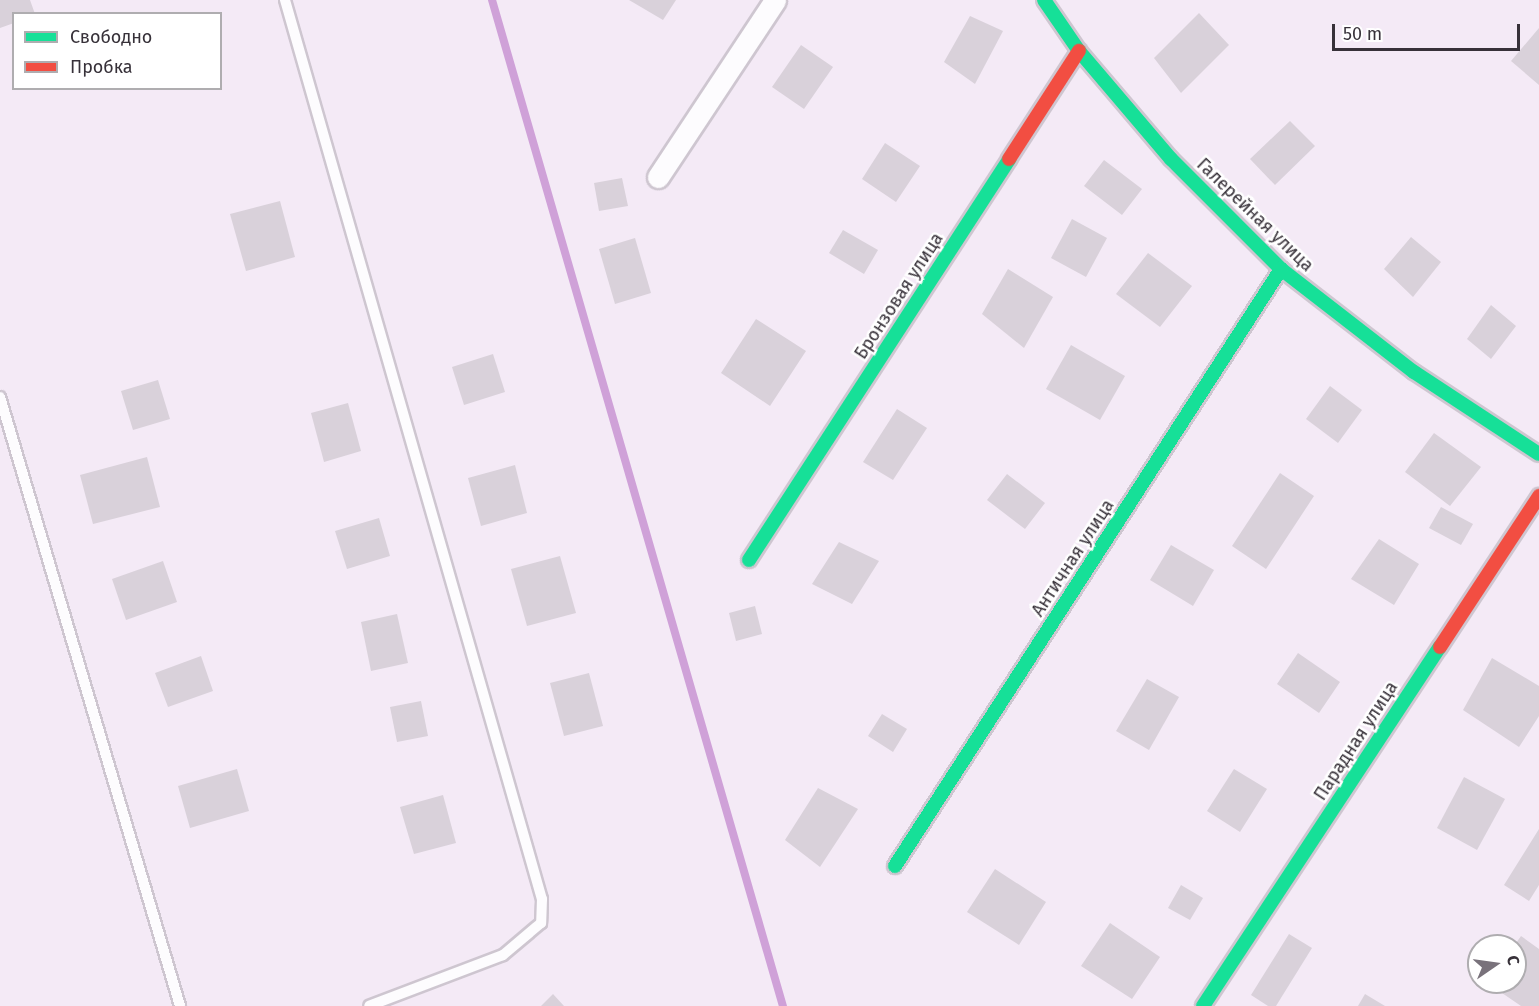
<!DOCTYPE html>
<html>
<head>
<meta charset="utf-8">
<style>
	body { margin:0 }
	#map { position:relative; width:1539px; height:1006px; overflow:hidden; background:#f4eaf6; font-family:"Fira Sans",sans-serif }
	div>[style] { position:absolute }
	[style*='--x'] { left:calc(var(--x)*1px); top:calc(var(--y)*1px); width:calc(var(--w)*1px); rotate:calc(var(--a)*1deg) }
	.stream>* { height:8px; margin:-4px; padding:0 4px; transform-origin:4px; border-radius:4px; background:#cfa1d8 }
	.building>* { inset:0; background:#d9d1da }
	.roads { filter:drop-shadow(2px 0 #cec6d0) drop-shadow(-2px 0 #cec6d0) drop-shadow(0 2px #cec6d0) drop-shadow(0 -2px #cec6d0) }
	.lane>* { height:10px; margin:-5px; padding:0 5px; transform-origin:5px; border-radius:5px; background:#fdfcfe }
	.street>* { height:21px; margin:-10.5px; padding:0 10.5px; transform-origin:10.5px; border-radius:10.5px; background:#fdfcfe }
	.fast>* { height:14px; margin:-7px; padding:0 7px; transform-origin:7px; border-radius:7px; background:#16e098 }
	.jam>* { height:14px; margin:-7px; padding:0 7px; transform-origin:7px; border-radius:7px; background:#f24e42 }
	span { translate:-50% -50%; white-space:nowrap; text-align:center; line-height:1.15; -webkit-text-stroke:5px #fff; paint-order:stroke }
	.street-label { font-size:18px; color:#373139 }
	.legend { position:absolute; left:12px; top:12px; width:210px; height:78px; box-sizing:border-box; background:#fff; border:2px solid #afadb0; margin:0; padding:8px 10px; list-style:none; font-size:18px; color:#373139 }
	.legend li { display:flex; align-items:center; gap:12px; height:30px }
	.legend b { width:30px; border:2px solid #afadb0 }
	.north { position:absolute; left:1467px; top:934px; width:60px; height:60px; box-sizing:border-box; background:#fff; border:2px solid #afadb0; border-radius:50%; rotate:77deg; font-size:16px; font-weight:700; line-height:24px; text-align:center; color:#373139 }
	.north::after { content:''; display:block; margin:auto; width:21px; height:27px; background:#79727b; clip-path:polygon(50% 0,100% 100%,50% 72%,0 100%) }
	.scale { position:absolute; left:1332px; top:24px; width:188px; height:27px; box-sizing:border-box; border:3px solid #373139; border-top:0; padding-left:8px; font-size:18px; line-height:21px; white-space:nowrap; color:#373139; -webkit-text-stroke:4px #fff; paint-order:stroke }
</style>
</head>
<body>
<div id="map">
	<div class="stream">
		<div style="--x:492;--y:0;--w:1047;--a:73.87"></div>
	</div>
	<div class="building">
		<div style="clip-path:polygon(0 0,30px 0,35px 14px,14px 14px,14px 23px,0 28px)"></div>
		<div style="clip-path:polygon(629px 0,676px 0,663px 20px)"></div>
		<div style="clip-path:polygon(1199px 13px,1229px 45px,1181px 93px,1154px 58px)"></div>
		<div style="clip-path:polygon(970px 16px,1003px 31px,975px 84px,944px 62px)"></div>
		<div style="clip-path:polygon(1539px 28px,1539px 85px,1511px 61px)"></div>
		<div style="clip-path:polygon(801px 45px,833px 67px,804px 109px,772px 87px)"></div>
		<div style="clip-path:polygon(1290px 121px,1315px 146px,1275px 185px,1250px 159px)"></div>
		<div style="clip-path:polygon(885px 143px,920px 166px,896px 202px,862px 179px)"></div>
		<div style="clip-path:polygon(1104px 160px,1142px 189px,1122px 215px,1084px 186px)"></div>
		<div style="clip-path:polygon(622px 178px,628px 206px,599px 211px,594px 183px)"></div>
		<div style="clip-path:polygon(280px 201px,295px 257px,246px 271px,230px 214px)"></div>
		<div style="clip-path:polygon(1072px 219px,1107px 238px,1086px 277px,1051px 258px)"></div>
		<div style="clip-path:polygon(843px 230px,878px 250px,864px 274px,829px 253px)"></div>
		<div style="clip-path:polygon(1411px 237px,1441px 262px,1413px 297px,1384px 269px)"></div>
		<div style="clip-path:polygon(635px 238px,651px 293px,615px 304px,599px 249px)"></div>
		<div style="clip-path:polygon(1148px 253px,1192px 286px,1160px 327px,1116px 294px)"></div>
		<div style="clip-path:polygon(1008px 269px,1053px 297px,1024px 348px,982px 314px)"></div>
		<div style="clip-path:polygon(1491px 305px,1516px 326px,1491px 359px,1467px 339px)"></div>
		<div style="clip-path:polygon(756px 319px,806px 351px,770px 406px,721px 373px)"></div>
		<div style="clip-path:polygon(1071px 345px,1125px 376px,1100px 420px,1046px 389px)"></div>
		<div style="clip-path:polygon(493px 354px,505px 392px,464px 405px,452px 367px)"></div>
		<div style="clip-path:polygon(158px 380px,170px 419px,133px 430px,121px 391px)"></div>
		<div style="clip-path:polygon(1330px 386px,1362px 410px,1338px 443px,1306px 419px)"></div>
		<div style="clip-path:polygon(348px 403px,361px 451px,324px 462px,311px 413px)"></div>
		<div style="clip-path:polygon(897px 409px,927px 428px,893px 480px,863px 462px)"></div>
		<div style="clip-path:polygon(1434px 433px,1481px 467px,1450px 506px,1405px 472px)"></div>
		<div style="clip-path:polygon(147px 457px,160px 507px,93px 524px,80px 475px)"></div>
		<div style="clip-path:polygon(515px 465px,527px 513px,481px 526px,468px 478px)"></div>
		<div style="clip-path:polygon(1280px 473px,1314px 496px,1266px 569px,1232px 546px)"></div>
		<div style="clip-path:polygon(1007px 474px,1045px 503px,1025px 529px,987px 500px)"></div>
		<div style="clip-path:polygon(1441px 507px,1473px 524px,1461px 545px,1429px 528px)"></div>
		<div style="clip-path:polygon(379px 518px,390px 556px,347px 569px,335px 531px)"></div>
		<div style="clip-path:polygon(1379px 539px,1419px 564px,1394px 605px,1351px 579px)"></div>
		<div style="clip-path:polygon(839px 542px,879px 561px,852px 604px,812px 584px)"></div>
		<div style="clip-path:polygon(1171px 545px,1214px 570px,1193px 606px,1150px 580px)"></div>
		<div style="clip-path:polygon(560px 556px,576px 613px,527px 626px,511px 569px)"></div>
		<div style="clip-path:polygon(163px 561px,177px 602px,126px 620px,112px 579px)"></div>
		<div style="clip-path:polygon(755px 606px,762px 634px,736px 641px,729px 613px)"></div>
		<div style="clip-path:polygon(397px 614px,408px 663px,371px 671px,361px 622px)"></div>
		<div style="clip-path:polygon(1298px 653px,1340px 682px,1319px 713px,1277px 684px)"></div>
		<div style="clip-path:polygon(201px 656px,213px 691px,168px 707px,155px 673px)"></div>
		<div style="clip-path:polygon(1492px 658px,1539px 686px,1539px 716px,1519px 747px,1463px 710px)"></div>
		<div style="clip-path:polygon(589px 673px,603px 726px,564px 736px,550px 683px)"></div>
		<div style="clip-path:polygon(1147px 679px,1179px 697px,1149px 750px,1116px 731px)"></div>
		<div style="clip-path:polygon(421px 701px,428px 736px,397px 742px,390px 707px)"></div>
		<div style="clip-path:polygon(882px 714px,907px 729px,893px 752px,868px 736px)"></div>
		<div style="clip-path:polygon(237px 769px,249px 811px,190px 828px,178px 786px)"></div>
		<div style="clip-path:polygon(1234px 769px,1267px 789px,1240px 832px,1207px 811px)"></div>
		<div style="clip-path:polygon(1464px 777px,1505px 799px,1477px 850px,1437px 828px)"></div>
		<div style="clip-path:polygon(818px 788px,858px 809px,820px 867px,785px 840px)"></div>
		<div style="clip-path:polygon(443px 795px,456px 843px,414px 854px,400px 807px)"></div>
		<div style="clip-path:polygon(1539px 829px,1539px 885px,1529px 901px,1504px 885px)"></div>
		<div style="clip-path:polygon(995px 869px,1046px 902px,1019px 945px,967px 912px)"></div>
		<div style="clip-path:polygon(1181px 885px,1203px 898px,1190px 920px,1168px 908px)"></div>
		<div style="clip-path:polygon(1110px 923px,1160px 957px,1132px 999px,1081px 966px)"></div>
		<div style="clip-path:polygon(1289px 934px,1312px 948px,1276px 1006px,1268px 1006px,1251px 995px)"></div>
		<div style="clip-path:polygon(1521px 936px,1539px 949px,1539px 1006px,1521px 1006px,1486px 982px,1515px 982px,1514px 946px)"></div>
		<div style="clip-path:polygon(553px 994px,564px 1006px,541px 1006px)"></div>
		<div style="clip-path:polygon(1365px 994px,1385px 1006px,1358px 1006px)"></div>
	</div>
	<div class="roads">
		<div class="lane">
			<div style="--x:285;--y:0;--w:935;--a:74.05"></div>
			<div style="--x:542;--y:899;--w:24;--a:92"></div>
			<div style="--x:541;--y:923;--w:50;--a:139.9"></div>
			<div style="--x:503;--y:955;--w:143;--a:159.2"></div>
			<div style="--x:0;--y:397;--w:635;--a:73.53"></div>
		</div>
		<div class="street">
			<div style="--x:658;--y:177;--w:212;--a:-56.5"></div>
		</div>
		<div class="fast">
			<div style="--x:1044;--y:0;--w:62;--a:55.5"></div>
			<div style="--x:1079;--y:51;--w:142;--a:49.6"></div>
			<div style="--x:1171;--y:159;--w:156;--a:45"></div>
			<div style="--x:1281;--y:269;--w:168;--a:37.8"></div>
			<div style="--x:1414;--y:372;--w:149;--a:33.3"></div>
			<div style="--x:749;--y:560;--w:478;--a:-57"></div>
			<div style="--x:895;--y:866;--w:711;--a:-57.11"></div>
			<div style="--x:1203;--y:1006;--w:430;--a:-56.6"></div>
		</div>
		<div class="jam">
			<div style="--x:1009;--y:159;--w:129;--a:-57.1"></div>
			<div style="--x:1440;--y:647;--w:181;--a:-56.7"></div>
		</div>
	</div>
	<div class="street-label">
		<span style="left:1255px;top:215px;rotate:44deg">Галерейная улица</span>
		<span style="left:899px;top:296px;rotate:-57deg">Бронзовая улица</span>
		<span style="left:1073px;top:558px;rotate:-57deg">Античная улица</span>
		<span style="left:1356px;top:741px;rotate:-57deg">Парадная улица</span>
	</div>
	<ul class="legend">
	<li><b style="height:8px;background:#16e098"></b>Свободно</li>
	<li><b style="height:8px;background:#f24e42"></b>Пробка</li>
	</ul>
	<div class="north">С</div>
	<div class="scale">50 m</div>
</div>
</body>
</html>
